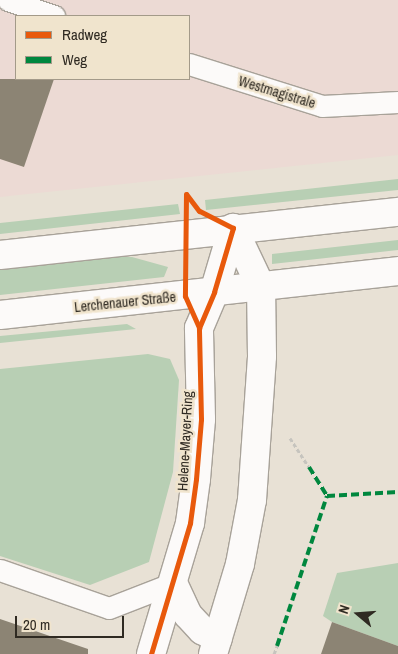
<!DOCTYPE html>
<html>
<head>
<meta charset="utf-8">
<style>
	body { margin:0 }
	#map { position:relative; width:398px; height:654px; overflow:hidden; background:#e8e1d5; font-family:"Archivo Narrow",sans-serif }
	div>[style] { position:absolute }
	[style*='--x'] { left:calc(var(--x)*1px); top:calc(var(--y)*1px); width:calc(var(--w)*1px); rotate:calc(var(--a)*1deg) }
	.industrial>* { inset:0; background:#ecdad4 }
	.green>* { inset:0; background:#b8cfb4 }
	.building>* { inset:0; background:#8c8474 }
	.path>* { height:3px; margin-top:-1.5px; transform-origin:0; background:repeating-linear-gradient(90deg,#c6c4be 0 4px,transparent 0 6.5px) }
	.roads { filter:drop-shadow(1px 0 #a8a299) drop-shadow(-1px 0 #a8a299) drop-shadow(0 1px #a8a299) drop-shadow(0 -1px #a8a299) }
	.lane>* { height:21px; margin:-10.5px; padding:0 10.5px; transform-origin:10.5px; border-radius:10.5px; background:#fcfaf9 }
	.street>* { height:28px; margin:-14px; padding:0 14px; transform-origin:14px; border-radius:14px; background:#fcfaf9 }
	.secondary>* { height:28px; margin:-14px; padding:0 14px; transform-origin:14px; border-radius:14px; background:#fcfaf9 }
	.quiet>* { height:4px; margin-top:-2px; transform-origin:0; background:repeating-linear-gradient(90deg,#00873e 0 8px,transparent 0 12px) }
	.cycleway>* { height:5px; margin:-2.5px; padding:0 2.5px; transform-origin:2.5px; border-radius:2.5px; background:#e8590c }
	span { translate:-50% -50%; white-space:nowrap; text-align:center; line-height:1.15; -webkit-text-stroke:5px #f0e4cd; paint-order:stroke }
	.street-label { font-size:14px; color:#2f2a22 }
	.legend { position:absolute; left:15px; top:15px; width:175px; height:65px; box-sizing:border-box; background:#f0e4cd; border:1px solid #a39a89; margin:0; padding:6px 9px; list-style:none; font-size:15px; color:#2f2a22 }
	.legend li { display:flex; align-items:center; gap:10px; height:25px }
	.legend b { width:25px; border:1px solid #a39a89 }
	.north { position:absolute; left:333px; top:589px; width:50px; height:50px; -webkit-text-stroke:4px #f0e4cd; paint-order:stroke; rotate:288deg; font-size:14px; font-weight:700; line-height:20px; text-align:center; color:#2f2a22 }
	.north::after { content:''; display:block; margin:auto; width:18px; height:22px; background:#2f2a22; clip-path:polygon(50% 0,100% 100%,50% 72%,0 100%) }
	.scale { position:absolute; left:15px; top:616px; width:109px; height:22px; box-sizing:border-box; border:2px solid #2f2a22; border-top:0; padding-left:6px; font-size:15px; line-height:18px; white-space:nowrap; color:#2f2a22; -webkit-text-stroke:4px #f0e4cd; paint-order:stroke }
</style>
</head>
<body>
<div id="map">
	<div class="industrial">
		<div style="clip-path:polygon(evenodd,0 0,398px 0,398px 155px,0 197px,0 0,16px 16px,189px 16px,189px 79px,16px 79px,16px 16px)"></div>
	</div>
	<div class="green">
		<div style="clip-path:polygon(398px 179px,398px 190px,206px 210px,205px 200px)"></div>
		<div style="clip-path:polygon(178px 204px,180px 214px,0 234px,0 223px)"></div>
		<div style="clip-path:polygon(398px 240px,398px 250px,272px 264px,272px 254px)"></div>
		<div style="clip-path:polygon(98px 257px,132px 257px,168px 267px,164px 277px,0 295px,0 269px)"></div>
		<div style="clip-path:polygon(127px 324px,136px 329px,0 343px,0 336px)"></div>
		<div style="clip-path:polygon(148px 354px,170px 359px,179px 380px,173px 472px,149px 562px,90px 585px,0 556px,0 369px)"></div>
		<div style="clip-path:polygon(398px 563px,398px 646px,332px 622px,323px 616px,337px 573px)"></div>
	</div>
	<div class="building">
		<div style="clip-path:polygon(0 79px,54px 79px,24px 167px,0 159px)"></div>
		<div style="clip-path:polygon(0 619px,88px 649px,88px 654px,0 654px)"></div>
		<div style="clip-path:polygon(332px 622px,398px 646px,398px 654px,321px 654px)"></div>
	</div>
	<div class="path">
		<div style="--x:290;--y:438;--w:35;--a:57"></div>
		<div style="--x:274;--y:654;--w:9;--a:-69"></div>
	</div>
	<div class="roads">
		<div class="lane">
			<div style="--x:8;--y:0;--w:49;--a:19.2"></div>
			<div style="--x:189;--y:64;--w:139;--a:17.5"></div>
			<div style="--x:322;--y:106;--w:76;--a:-3"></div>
			<div style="--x:0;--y:570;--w:115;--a:19.2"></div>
			<div style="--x:109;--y:608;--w:69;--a:-21.3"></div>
		</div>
		<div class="street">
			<div style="--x:173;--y:583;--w:35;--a:65"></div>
			<div style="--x:188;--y:615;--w:21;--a:47"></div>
			<div style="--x:202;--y:630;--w:18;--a:29"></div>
			<div style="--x:151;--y:654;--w:137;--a:-73.4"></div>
			<div style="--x:190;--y:523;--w:44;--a:-82.2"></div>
			<div style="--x:196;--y:479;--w:60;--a:-85.2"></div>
			<div style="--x:201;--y:419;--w:91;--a:-91.3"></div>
			<div style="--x:199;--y:328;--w:39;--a:-67"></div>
			<div style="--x:214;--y:292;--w:67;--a:-73.5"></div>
			<div style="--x:213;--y:654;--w:94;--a:-73.3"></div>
			<div style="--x:240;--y:564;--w:65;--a:-79.4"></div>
			<div style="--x:252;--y:500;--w:144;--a:-86"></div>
			<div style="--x:262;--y:356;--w:69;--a:-90.8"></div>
			<div style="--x:261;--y:287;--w:65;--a:-115.4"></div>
		</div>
		<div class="secondary">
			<div style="--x:0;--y:255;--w:400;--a:-6.2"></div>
			<div style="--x:0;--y:315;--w:400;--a:-6.3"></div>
		</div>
	</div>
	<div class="quiet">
		<div style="--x:309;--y:467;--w:34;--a:58"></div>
		<div style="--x:277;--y:646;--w:158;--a:-71.6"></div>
		<div style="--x:327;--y:496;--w:71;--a:-3.2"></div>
	</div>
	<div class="cycleway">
		<div style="--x:186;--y:194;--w:102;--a:90.6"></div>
		<div style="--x:185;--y:296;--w:35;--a:66"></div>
		<div style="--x:151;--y:654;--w:137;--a:-73.4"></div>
		<div style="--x:190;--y:523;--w:44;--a:-82.2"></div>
		<div style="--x:196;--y:479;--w:60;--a:-85.2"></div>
		<div style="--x:201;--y:419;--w:91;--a:-91.3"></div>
		<div style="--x:199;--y:328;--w:39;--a:-67"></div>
		<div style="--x:214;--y:292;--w:67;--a:-73.5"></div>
		<div style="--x:233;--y:228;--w:38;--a:-153"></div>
		<div style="--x:199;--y:211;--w:21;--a:-127"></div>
	</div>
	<div class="street-label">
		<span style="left:277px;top:92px;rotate:17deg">Westmagistrale</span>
		<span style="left:125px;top:302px;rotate:-6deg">Lerchenauer Straße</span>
		<span style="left:185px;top:441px;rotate:-87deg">Helene-Mayer-Ring</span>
	</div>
	<ul class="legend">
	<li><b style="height:6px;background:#e8590c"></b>Radweg</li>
	<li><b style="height:6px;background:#00873e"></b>Weg</li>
	</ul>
	<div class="north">N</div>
	<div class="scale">20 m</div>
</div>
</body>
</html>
